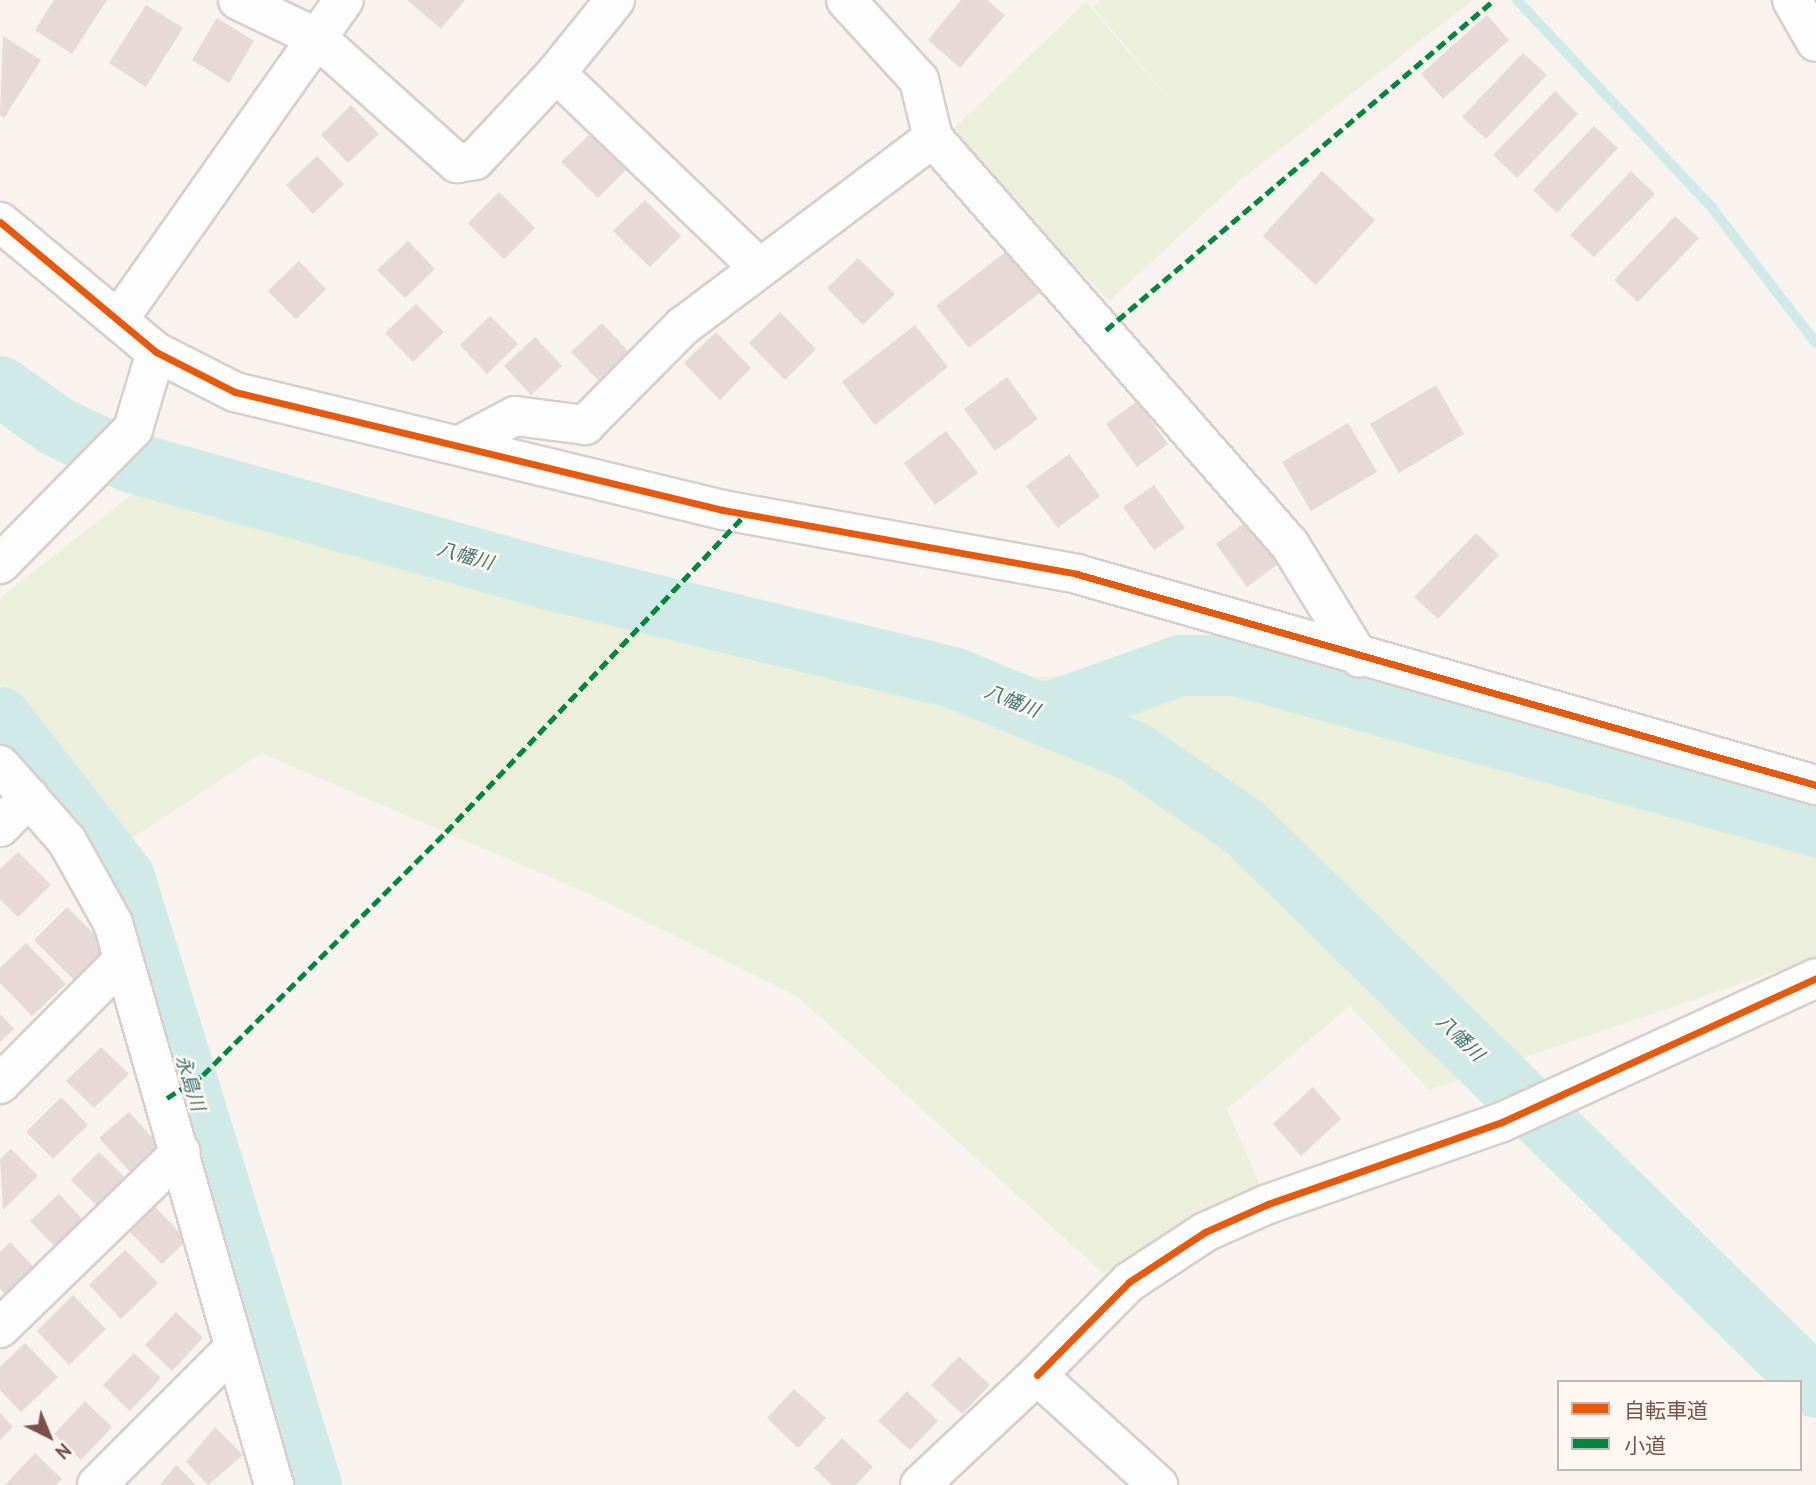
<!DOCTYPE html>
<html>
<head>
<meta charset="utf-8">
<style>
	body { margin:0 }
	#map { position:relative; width:1816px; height:1485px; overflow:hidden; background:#f9f3f0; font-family:"PT Sans","Noto Sans JP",sans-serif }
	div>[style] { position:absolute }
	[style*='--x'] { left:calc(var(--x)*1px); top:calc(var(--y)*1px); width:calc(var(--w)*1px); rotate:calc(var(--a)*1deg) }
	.green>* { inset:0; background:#ebefdb }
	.stream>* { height:10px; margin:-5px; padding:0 5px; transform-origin:5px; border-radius:5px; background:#d0ebe7 }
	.river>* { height:61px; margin:-30.5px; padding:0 30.5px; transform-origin:30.5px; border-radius:30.5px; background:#d0ebe7 }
	.building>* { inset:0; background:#e6d9d7 }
	.roads { filter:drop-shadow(2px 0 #d8cecc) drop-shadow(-2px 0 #d8cecc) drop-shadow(0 2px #d8cecc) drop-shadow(0 -2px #d8cecc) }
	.minor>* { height:38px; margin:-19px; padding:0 19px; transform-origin:19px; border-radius:19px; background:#fefdfd }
	.tertiary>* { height:38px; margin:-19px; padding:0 19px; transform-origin:19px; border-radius:19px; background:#fefdfd }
	.quiet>* { height:5px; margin-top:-2.5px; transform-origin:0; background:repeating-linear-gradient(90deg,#00873e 0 10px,transparent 0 15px) }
	.cycleway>* { height:7px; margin:-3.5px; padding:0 3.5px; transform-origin:3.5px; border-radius:3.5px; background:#e8590c }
	span { translate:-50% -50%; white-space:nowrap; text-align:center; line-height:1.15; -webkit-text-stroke:5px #fff7f2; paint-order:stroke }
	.water-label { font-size:19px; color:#3d7672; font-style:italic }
	.legend { position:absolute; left:1557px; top:1380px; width:245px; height:91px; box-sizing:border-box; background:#fff7f2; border:2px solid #c9b5b0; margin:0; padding:9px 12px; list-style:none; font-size:21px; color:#79524d }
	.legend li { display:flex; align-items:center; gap:14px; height:35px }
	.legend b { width:35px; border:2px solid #c9b5b0 }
	.north { position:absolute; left:14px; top:1401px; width:70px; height:70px; -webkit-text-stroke:5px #fff7f2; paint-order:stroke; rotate:137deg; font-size:19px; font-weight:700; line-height:28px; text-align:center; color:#79524d }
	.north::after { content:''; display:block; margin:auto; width:24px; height:32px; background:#79524d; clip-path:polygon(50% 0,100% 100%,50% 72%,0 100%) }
</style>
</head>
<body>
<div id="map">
	<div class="green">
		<div style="clip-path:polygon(1100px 0,1473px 0,1239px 181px,1109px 301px,947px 135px,1086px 2px,1181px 113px,1093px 7px)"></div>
		<div style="clip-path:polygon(135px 492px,307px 542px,890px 691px,1096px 672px,1217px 673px,1816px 842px,1816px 958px,1429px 1090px,1350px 1006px,1227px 1109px,1268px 1204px,1103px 1273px,797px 996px,594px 896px,261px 753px,107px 855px,0 684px,0 598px)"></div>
	</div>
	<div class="stream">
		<div style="--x:1517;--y:0;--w:285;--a:46.8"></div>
		<div style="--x:1712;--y:208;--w:170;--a:52.4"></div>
	</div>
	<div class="river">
		<div style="--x:0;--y:386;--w:69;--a:35.5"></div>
		<div style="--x:56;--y:426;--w:83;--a:25.6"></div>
		<div style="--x:131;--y:462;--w:431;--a:15.6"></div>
		<div style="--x:546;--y:578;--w:421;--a:13.7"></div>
		<div style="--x:955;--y:678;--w:192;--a:22.3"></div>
		<div style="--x:1133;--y:751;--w:133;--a:34.3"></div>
		<div style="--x:1243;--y:826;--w:802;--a:44.39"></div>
		<div style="--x:1043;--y:714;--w:145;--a:-19.7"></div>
		<div style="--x:1180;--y:665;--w:56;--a:0"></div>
		<div style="--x:1236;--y:665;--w:602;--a:15.51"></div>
		<div style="--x:0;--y:717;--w:202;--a:52.2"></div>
		<div style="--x:124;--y:877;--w:636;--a:72.9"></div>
	</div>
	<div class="building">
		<div style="clip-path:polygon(54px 0,107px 0,72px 54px,35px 30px)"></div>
		<div style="clip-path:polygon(407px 0,465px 0,441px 29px)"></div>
		<div style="clip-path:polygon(961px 0,987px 0,1005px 15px,960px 68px,928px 40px)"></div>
		<div style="clip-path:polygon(146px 5px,183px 28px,146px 87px,109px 63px)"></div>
		<div style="clip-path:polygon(1487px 15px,1509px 40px,1443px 99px,1421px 74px)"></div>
		<div style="clip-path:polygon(217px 18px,254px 41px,229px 83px,192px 60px)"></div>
		<div style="clip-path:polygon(3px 36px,41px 60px,4px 118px,0 115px)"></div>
		<div style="clip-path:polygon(1523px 53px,1547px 75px,1486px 139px,1462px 117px)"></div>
		<div style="clip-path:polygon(1555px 91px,1578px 114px,1517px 178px,1493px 155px)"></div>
		<div style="clip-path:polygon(351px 105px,379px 134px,348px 163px,321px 135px)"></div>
		<div style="clip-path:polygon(1594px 126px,1618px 148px,1557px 213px,1533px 190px)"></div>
		<div style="clip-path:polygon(593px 131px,629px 167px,598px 198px,561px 162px)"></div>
		<div style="clip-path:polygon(317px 156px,344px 184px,313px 214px,286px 185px)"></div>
		<div style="clip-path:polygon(1322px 171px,1375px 220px,1316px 285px,1263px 236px)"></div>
		<div style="clip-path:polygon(1631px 171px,1655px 194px,1594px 257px,1570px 235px)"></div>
		<div style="clip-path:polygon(499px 192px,535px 228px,504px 259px,468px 223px)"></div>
		<div style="clip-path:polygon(645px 200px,681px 236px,650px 267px,613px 231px)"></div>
		<div style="clip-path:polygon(1675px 216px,1699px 238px,1638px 302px,1614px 280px)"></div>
		<div style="clip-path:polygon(408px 241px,435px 269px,405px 298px,377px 270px)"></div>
		<div style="clip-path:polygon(1009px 249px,1042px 291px,969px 348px,936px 306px)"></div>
		<div style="clip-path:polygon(858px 258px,895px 294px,863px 325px,827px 288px)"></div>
		<div style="clip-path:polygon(299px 261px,326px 289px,296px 319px,268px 291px)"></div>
		<div style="clip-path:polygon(416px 304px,444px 332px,413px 362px,385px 333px)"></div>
		<div style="clip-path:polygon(780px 312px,816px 349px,785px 380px,749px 343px)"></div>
		<div style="clip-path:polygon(490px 316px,518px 344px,487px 374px,460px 345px)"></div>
		<div style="clip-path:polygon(602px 323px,628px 351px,598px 380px,571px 352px)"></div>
		<div style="clip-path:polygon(915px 325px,948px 367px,875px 425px,842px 382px)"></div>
		<div style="clip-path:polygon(716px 332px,751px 368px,720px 400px,684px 363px)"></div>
		<div style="clip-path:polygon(535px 337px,562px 366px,531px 395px,504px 366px)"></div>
		<div style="clip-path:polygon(1007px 377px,1038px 419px,995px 451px,964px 409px)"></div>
		<div style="clip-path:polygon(1436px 385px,1464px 434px,1399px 473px,1370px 424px)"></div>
		<div style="clip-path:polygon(1137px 401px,1168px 444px,1137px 467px,1106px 424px)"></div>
		<div style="clip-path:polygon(1348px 423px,1377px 472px,1311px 511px,1282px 462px)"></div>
		<div style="clip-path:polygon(946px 431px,978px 473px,935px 505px,904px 463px)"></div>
		<div style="clip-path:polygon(1069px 454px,1100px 496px,1058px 528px,1026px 486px)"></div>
		<div style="clip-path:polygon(1154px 485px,1185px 528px,1154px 550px,1123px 507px)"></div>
		<div style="clip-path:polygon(1247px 521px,1278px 564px,1247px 587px,1216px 544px)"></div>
		<div style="clip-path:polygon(1476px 533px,1499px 555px,1438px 619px,1414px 597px)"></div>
		<div style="clip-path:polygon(18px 852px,51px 885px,18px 917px,0 899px,0 869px)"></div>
		<div style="clip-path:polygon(67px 907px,108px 948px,75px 981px,34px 940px)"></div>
		<div style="clip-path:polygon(26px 943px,66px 984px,32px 1016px,0 983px,0 968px)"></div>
		<div style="clip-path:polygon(0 1014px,14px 1029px,0 1042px)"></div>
		<div style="clip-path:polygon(101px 1047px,129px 1074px,94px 1108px,66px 1081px)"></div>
		<div style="clip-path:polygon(1313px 1087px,1341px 1119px,1301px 1156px,1273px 1124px)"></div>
		<div style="clip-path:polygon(61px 1097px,88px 1125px,53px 1159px,26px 1132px)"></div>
		<div style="clip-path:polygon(129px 1112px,161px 1147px,131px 1173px,99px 1138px)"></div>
		<div style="clip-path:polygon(11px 1149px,38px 1176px,3px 1210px,0 1159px)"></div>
		<div style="clip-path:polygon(99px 1152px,126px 1179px,97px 1206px,71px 1180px)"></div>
		<div style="clip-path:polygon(59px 1194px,84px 1221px,56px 1248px,30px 1221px)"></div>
		<div style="clip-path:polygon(154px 1206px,187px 1240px,162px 1264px,128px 1230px)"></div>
		<div style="clip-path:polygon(10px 1242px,36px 1269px,8px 1297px,0 1289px,0 1252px)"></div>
		<div style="clip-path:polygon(125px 1250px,158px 1283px,121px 1319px,89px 1285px)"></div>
		<div style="clip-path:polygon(73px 1295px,106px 1329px,69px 1365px,37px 1331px)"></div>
		<div style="clip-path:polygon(176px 1312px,203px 1338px,172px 1371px,145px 1345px)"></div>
		<div style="clip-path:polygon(25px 1343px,58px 1377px,21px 1412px,0 1390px,0 1367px)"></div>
		<div style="clip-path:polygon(134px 1353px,161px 1378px,130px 1411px,103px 1385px)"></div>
		<div style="clip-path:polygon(959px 1356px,990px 1385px,962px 1414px,931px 1385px)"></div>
		<div style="clip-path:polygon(794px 1389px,826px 1418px,798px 1448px,767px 1418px)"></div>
		<div style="clip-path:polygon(907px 1391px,938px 1421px,910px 1450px,878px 1421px)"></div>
		<div style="clip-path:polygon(85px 1401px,112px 1427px,81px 1460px,54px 1434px)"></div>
		<div style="clip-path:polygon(0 1413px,13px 1427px,0 1440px)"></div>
		<div style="clip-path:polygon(215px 1427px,243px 1455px,208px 1485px,186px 1462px)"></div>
		<div style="clip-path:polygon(842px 1438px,873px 1467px,856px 1485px,832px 1485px,814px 1468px)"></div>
		<div style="clip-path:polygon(35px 1453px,62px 1479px,56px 1485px,5px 1485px)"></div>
		<div style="clip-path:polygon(176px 1465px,196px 1485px,160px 1485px)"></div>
	</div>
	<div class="roads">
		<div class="minor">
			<div style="--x:238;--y:0;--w:88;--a:25.7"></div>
			<div style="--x:317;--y:38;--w:188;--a:41.8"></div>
			<div style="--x:457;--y:163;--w:18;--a:-9"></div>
			<div style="--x:475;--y:160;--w:119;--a:-47"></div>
			<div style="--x:615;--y:0;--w:94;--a:128.9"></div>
			<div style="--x:556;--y:73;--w:281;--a:43.8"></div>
			<div style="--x:846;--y:0;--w:108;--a:47.6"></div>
			<div style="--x:919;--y:80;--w:60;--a:76.4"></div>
			<div style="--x:933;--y:138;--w:541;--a:48.74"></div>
			<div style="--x:1290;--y:545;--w:132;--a:58.4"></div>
			<div style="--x:0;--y:222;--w:203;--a:39.8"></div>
			<div style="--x:156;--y:352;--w:89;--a:26.9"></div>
			<div style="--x:235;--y:392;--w:502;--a:13.59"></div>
			<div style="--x:723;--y:510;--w:360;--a:10.2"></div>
			<div style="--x:1077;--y:574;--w:769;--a:15.94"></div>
			<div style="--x:118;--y:320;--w:392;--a:-54.8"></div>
			<div style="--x:462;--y:444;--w:60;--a:-27.8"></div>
			<div style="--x:515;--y:416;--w:71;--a:7.3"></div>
			<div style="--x:585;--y:425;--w:138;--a:-45.3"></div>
			<div style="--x:682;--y:327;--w:314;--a:-37"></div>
			<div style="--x:0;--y:564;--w:190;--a:-45.4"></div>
			<div style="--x:133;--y:429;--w:80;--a:-73.4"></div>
			<div style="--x:0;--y:765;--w:101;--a:48.6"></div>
			<div style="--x:67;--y:841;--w:94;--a:60.7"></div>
			<div style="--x:113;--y:923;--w:585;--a:74.01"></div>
			<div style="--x:0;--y:827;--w:42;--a:-46"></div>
			<div style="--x:0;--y:1084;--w:175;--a:-45.2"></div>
			<div style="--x:0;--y:1328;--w:252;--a:-44.2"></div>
			<div style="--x:1037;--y:1375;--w:131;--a:-45.3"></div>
			<div style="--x:1129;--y:1282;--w:91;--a:-33.3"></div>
			<div style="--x:1205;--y:1232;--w:69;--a:-24"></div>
			<div style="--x:1268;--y:1204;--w:248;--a:-19.3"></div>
			<div style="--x:1502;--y:1122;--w:345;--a:-24.6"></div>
			<div style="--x:97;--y:1485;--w:194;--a:-45"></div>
			<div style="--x:920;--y:1485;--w:161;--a:-43.2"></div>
			<div style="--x:1037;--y:1375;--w:164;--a:42.3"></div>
		</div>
		<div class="tertiary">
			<div style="--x:1792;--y:0;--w:48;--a:60.3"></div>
		</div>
	</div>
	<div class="quiet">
		<div style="--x:1106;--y:330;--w:509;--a:-40.38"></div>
		<div style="--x:167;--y:1098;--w:43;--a:-32.6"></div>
		<div style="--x:203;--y:1075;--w:344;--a:-45"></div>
		<div style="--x:446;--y:832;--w:437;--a:-46.7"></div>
	</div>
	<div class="cycleway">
		<div style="--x:0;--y:222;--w:203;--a:39.8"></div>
		<div style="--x:156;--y:352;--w:89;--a:26.9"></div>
		<div style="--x:235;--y:392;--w:502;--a:13.59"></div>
		<div style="--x:723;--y:510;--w:360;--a:10.2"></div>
		<div style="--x:1077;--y:574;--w:769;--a:15.94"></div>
		<div style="--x:1037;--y:1375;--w:131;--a:-45.3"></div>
		<div style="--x:1129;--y:1282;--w:91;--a:-33.3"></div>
		<div style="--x:1205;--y:1232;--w:69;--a:-24"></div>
		<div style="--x:1268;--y:1204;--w:248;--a:-19.3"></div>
		<div style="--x:1502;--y:1122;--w:345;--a:-24.6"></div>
	</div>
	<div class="water-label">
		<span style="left:465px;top:556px;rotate:16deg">八幡川</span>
		<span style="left:1012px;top:701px;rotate:22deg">八幡川</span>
		<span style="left:1460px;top:1038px;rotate:44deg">八幡川</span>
		<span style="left:190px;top:1083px;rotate:73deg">永島川</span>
	</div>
	<ul class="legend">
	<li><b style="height:9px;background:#e8590c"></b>自転車道</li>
	<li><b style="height:9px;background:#00873e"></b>小道</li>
	</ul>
	<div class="north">N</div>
</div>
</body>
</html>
